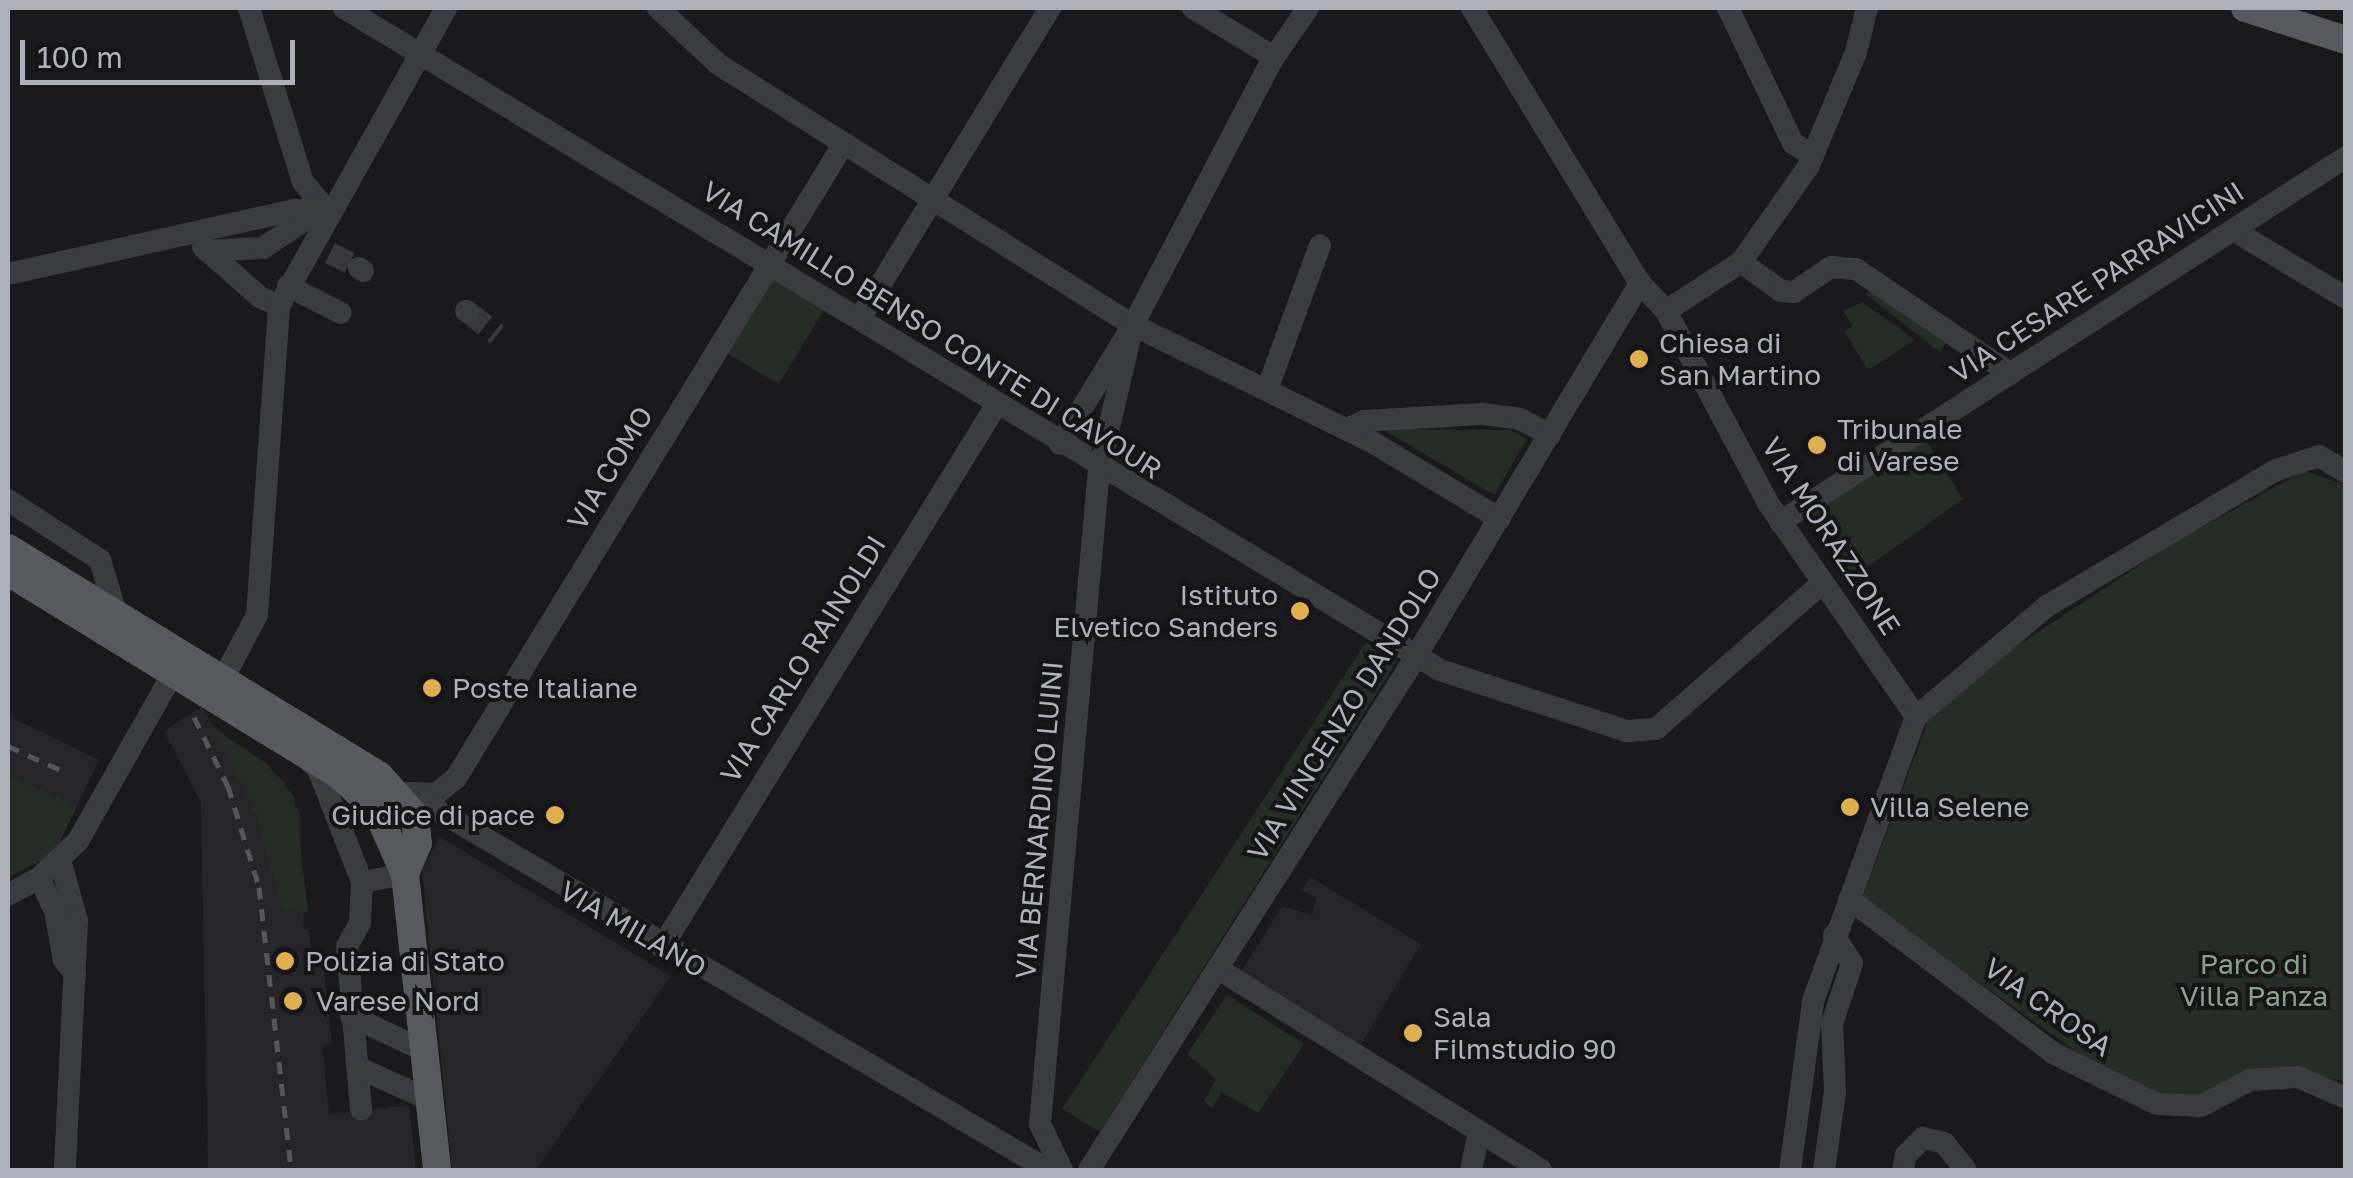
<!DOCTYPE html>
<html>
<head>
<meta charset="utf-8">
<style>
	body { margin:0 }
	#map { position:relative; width:2353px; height:1178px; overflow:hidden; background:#1a1a1c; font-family:"Golos Text",sans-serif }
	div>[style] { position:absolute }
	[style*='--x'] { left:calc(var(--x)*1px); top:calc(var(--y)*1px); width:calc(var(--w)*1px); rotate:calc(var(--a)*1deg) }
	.built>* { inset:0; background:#262628 }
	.green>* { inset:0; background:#262d27 }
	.minor-tunnel>* { height:22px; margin-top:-11px; transform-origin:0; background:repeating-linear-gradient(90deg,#38383c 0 22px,transparent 0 33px) }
	.minor>* { height:22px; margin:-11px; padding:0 11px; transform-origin:11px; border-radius:11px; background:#3b3c40 }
	.major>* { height:28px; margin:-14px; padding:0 14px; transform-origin:14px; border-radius:14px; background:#57595f }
	.rail>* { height:5px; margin-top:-2.5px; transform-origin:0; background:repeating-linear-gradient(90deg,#54565b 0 12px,transparent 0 22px) }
	.dots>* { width:28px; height:28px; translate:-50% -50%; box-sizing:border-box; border:5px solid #151517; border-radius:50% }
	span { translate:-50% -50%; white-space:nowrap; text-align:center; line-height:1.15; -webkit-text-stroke:8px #151517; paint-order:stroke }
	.street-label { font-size:28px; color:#aeb1ba }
	.poi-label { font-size:28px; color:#aeb1ba }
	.left { translate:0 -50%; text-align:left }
	.right { translate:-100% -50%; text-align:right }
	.park-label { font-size:28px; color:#87a289 }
	.frame { position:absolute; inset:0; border:10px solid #aeb1ba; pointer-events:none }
	.scale { position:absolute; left:20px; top:40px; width:275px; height:45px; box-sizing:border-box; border:5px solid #aeb1ba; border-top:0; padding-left:12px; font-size:30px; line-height:35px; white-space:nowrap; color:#aeb1ba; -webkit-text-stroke:8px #151517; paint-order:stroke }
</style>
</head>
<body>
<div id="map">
	<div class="built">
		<div style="clip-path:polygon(202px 707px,214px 727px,283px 780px,300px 814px,304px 929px,309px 930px,313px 961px,323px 960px,332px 1043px,322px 1045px,329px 1114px,409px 1105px,416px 1170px,208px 1170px,201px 803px,164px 731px)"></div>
		<div style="clip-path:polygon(8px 716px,99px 760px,54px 854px,8px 877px)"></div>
		<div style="clip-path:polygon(440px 837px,671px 976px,536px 1170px,452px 1170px,422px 870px)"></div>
		<div style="clip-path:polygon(1310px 877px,1421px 944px,1361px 1044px,1241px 972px,1282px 906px,1312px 915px,1316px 899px,1302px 890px)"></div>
	</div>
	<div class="green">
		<div style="clip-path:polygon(763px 274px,824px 310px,779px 384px,718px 348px)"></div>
		<div style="clip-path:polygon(1876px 287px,1946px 343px,1940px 352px,1865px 294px)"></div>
		<div style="clip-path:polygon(1862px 302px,1915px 340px,1868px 370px,1844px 331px,1853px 326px,1843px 311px)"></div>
		<div style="clip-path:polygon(1382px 429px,1510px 430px,1527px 439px,1494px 495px)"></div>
		<div style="clip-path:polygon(1924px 437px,1963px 499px,1849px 580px,1807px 514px)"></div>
		<div style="clip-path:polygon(2304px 471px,2345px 485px,2345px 1081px,2271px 1070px,2216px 1094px,2154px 1098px,2092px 1063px,1862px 899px,1929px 718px,1982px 669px,2173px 543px)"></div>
		<div style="clip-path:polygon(1366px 642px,1397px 661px,1100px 1132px,1062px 1109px)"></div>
		<div style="clip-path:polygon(215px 729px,266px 763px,294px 797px,308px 912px,283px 911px,256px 815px)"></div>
		<div style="clip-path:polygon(8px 775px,77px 806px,54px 854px,8px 877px)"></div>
		<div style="clip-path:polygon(1227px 995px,1304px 1044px,1258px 1113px,1222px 1092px,1212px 1108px,1204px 1101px,1216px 1079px,1187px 1054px)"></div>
	</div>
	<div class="minor-tunnel">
		<div style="--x:330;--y:253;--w:33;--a:27"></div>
		<div style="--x:468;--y:312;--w:37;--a:38"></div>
	</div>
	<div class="minor">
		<div style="--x:249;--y:8;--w:182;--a:72.8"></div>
		<div style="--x:303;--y:182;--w:39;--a:50"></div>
		<div style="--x:344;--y:8;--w:1280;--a:31.13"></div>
		<div style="--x:1440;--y:670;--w:197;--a:18.1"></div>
		<div style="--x:1627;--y:731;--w:29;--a:-4"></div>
		<div style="--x:1656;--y:729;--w:220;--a:-41.3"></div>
		<div style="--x:658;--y:8;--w:82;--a:43"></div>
		<div style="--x:718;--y:64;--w:490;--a:32.2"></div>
		<div style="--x:1133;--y:325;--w:266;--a:26.1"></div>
		<div style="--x:1372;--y:442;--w:149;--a:31"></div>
		<div style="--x:1193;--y:8;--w:95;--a:31.2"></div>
		<div style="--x:1472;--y:8;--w:322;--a:58.6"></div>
		<div style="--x:1640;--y:283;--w:38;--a:47"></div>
		<div style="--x:1666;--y:311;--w:217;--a:62"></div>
		<div style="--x:1768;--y:503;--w:260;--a:55.3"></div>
		<div style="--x:1728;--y:8;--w:150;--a:64.3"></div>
		<div style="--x:1793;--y:143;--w:24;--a:33"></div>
		<div style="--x:2233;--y:230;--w:132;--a:31"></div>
		<div style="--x:203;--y:247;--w:76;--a:41.3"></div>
		<div style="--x:260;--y:297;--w:21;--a:25"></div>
		<div style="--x:207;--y:251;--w:56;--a:-3.1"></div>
		<div style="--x:263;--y:248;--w:50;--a:-33.7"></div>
		<div style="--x:305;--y:220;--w:18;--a:-68"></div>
		<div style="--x:1741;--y:262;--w:49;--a:35.9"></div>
		<div style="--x:1781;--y:291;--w:13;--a:4"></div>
		<div style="--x:1794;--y:292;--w:45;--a:-34"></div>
		<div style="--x:1831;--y:267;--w:25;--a:5"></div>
		<div style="--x:1856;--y:269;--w:187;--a:34.1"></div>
		<div style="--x:359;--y:268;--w:5;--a:37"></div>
		<div style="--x:8;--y:274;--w:294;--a:-12.6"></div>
		<div style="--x:295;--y:210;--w:33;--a:3"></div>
		<div style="--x:288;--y:286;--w:59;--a:27"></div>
		<div style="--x:466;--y:311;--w:2;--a:27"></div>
		<div style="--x:1666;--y:311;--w:90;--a:-33.2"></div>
		<div style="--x:1741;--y:262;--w:116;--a:-54.8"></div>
		<div style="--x:1808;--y:167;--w:125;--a:-67.3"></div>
		<div style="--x:1856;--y:52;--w:45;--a:-76"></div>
		<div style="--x:860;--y:318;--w:364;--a:-58.5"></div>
		<div style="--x:1267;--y:390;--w:154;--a:-69.9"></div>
		<div style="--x:1347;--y:429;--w:19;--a:-25"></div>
		<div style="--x:1364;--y:421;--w:118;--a:-3.4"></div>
		<div style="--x:1482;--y:414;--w:38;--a:7"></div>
		<div style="--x:1520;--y:419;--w:34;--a:28"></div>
		<div style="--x:1060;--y:444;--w:140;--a:-58.5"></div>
		<div style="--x:1133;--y:325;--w:303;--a:-62.3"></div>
		<div style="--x:1274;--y:57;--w:60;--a:-55.2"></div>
		<div style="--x:8;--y:500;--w:110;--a:33.1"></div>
		<div style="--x:100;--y:560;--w:55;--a:73.2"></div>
		<div style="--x:1780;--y:522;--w:673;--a:-32.82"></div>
		<div style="--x:215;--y:694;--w:89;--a:-62"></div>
		<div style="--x:257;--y:615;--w:310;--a:-85.9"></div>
		<div style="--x:279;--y:306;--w:342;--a:-60.7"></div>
		<div style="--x:306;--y:758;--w:16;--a:43"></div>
		<div style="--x:318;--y:769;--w:121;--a:68.7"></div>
		<div style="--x:362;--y:882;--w:41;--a:92.8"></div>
		<div style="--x:360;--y:923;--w:26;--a:119"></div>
		<div style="--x:347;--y:946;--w:164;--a:85.1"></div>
		<div style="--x:408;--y:793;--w:28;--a:2"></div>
		<div style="--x:436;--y:794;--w:26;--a:-39"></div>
		<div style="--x:456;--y:778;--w:744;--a:-58.57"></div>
		<div style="--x:410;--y:794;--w:741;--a:30.51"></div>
		<div style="--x:60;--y:860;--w:63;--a:74.4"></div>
		<div style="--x:77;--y:921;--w:249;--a:92.8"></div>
		<div style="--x:39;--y:878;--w:37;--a:64"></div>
		<div style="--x:55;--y:911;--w:50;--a:79.6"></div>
		<div style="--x:64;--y:960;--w:18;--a:52"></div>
		<div style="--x:362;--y:882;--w:44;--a:-10.5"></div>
		<div style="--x:8;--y:895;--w:35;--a:-29"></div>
		<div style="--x:39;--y:878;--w:54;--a:-43.5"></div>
		<div style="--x:78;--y:841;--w:207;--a:-60.5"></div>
		<div style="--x:1849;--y:899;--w:256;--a:37"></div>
		<div style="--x:2053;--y:1053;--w:116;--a:26.1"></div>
		<div style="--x:2157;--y:1104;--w:44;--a:2.6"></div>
		<div style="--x:2201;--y:1106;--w:55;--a:-28"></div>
		<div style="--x:2250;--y:1080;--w:48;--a:-3.6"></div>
		<div style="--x:2298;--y:1077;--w:52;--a:23.6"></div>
		<div style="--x:662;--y:947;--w:638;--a:-58.33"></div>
		<div style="--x:1220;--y:970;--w:378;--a:31.9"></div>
		<div style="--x:351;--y:1016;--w:82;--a:25.3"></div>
		<div style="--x:357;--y:1067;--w:80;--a:24.3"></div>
		<div style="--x:1062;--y:1170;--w:51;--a:-115.6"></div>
		<div style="--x:1040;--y:1124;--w:657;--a:-84.85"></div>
		<div style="--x:1099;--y:470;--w:149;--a:-76.8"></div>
		<div style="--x:1089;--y:1170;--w:592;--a:-57.49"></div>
		<div style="--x:1407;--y:671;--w:453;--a:-59"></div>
		<div style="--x:1471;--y:1170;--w:35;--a:-78"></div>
		<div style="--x:1790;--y:1170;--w:171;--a:-82.2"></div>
		<div style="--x:1813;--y:1001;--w:302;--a:-70.1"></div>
		<div style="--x:1916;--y:717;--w:172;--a:-40.3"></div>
		<div style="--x:2047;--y:606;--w:264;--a:-30.7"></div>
		<div style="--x:2274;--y:471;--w:47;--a:-18.4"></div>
		<div style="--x:2319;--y:456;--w:31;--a:31"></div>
		<div style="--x:1824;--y:1170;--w:79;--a:-82"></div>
		<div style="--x:1835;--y:1092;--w:68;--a:-92.5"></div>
		<div style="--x:1832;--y:1024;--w:64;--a:-71.8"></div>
		<div style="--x:1852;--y:963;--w:33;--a:-123"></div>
		<div style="--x:1903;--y:1170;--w:15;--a:-79"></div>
		<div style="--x:1906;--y:1155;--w:24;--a:-45"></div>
		<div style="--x:1923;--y:1138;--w:22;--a:13"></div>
		<div style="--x:1944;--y:1143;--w:35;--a:51"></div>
	</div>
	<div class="major">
		<div style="--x:2245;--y:8;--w:106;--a:17.6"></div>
		<div style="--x:8;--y:548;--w:435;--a:31.5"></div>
		<div style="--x:379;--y:775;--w:55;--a:48.7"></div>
		<div style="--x:415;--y:816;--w:27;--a:84"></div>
		<div style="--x:418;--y:843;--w:34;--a:113"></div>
		<div style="--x:8;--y:572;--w:388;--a:31.5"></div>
		<div style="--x:339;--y:775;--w:50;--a:42.6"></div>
		<div style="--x:376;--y:809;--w:71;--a:66"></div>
		<div style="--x:405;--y:874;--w:298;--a:83.8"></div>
	</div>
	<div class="rail">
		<div style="--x:194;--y:717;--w:77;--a:63.8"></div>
		<div style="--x:228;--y:786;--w:106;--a:72.9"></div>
		<div style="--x:259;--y:887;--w:285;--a:83.5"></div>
		<div style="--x:8;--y:746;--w:65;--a:24.6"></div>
	</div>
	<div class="dots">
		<div style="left:1639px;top:359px;background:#dfaf4e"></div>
		<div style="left:1817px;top:445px;background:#dfaf4e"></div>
		<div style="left:1300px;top:611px;background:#dfaf4e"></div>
		<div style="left:432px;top:688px;background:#dfaf4e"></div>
		<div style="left:1850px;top:807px;background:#dfaf4e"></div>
		<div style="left:555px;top:815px;background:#dfaf4e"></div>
		<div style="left:285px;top:961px;background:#dfaf4e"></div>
		<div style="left:293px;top:1001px;background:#dfaf4e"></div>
		<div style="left:1413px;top:1033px;background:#dfaf4e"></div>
	</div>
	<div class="street-label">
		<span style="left:2097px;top:282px;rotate:-33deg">VIA CESARE PARRAVICINI</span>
		<span style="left:932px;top:330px;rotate:32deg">VIA CAMILLO BENSO CONTE DI CAVOUR</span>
		<span style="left:610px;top:468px;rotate:-59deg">VIA COMO</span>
		<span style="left:1831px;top:536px;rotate:57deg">VIA MORAZZONE</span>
		<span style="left:803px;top:659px;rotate:-58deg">VIA CARLO RAINOLDI</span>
		<span style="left:1344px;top:714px;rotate:-58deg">VIA VINCENZO DANDOLO</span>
		<span style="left:1039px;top:820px;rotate:-85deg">VIA BERNARDINO LUINI</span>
		<span style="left:633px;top:929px;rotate:30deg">VIA MILANO</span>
		<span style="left:2048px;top:1007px;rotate:35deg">VIA CROSA</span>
	</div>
	<div class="poi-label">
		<span class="left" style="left:1659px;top:359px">Chiesa di<br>San Martino</span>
		<span class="left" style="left:1837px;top:445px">Tribunale<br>di Varese</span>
		<span class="right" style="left:1278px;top:611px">Istituto<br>Elvetico Sanders</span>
		<span class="left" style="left:452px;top:688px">Poste Italiane</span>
		<span class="left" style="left:1870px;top:807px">Villa Selene</span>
		<span class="right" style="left:535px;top:815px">Giudice di pace</span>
		<span class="left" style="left:305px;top:961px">Polizia di Stato</span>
		<span class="left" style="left:316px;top:1001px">Varese Nord</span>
		<span class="left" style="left:1433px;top:1033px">Sala<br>Filmstudio 90</span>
	</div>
	<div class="park-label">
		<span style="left:2254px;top:980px">Parco di<br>Villa Panza</span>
	</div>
	<div class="frame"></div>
	<div class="scale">100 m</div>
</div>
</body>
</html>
